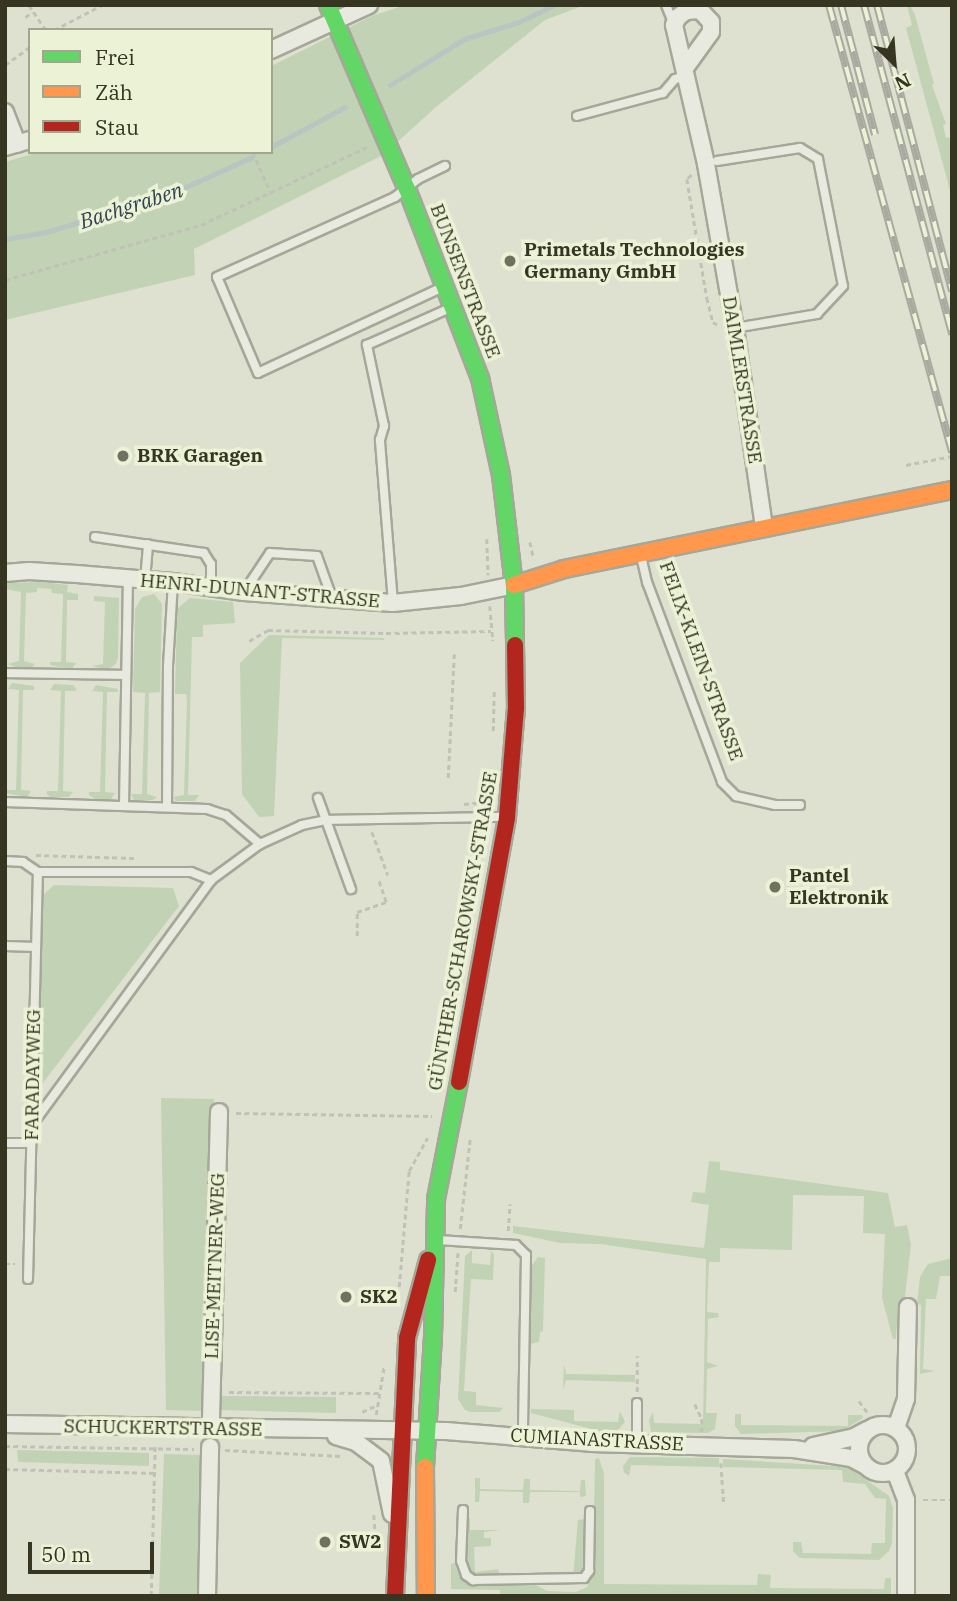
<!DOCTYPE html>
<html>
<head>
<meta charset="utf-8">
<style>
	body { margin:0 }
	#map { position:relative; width:957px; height:1601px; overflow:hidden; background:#dee1d0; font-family:"IBM Plex Serif",serif }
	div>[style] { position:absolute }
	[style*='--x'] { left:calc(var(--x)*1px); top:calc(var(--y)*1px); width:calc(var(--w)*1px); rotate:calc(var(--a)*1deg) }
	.green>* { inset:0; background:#c2d2b4 }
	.stream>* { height:5px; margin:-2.5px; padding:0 2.5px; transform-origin:2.5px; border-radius:2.5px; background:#b8c5c3 }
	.path>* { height:2.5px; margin-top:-1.25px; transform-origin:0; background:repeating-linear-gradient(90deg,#c1c2b7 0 5px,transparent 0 8.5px) }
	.roads { filter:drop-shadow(2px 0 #a5a798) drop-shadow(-2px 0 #a5a798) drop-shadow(0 2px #a5a798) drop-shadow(0 -2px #a5a798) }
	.lane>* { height:8px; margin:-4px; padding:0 4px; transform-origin:4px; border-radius:4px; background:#e8eae0 }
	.street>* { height:16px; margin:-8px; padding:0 8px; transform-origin:8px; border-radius:8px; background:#e8eae0 }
	.street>.ring { margin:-8px; padding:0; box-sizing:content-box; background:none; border:16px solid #e8eae0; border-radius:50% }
	.fast>* { height:16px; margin:-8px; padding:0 8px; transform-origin:8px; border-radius:8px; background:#63d668 }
	.slow>* { height:16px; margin:-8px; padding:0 8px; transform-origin:8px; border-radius:8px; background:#ff974d }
	.jam>* { height:16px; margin:-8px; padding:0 8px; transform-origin:8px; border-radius:8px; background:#b3261e }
	.rail>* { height:8px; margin-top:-4px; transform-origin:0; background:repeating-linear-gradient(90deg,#ebf2d6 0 16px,#a8aaa0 0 32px); box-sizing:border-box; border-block:2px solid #a8aaa0 }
	.dots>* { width:19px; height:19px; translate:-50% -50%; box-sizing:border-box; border:4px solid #ebf2d6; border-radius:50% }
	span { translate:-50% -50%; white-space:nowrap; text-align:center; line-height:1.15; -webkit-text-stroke:7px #ebf2d6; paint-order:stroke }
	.poi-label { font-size:19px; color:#353521; font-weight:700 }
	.left { translate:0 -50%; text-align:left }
	.street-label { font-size:19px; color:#353521 }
	.water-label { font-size:21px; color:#324453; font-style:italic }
	.frame { position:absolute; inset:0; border:7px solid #353521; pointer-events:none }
	.legend { position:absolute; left:28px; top:28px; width:245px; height:126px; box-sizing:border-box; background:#ebf2d6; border:2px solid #a2a68e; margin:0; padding:9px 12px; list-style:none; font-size:21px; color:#353521 }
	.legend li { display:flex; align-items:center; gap:14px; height:35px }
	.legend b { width:35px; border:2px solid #a2a68e }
	.north { position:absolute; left:859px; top:28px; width:70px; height:70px; -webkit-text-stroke:5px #ebf2d6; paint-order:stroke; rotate:155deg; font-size:19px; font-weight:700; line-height:28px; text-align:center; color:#353521 }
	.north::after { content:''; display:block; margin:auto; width:24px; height:32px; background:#353521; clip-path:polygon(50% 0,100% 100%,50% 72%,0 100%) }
	.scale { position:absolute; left:28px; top:1542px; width:126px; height:32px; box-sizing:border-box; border:4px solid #353521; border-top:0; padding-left:9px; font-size:21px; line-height:24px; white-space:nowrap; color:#353521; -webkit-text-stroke:5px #ebf2d6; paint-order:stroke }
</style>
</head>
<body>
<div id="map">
	<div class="green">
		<div style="clip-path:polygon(405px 5px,585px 5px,545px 20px,436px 107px,383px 155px,194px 249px,195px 275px,5px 320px,5px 162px,39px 152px,271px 152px,271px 66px,372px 16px)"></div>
		<div style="clip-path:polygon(907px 5px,910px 5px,915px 15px,934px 84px,932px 85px,946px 124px,943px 125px,946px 138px,949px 137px,952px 146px,952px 198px,906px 28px,912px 25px)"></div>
		<div style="clip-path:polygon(41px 582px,68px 585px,67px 592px,78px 594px,78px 600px,67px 600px,66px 662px,76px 663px,72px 669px,50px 665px,50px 662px,61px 662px,63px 600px,63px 594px,52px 593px,51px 589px,37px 588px,37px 592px,26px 593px,24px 661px,35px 664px,31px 668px,15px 667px,8px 664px,19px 661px,21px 592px,5px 589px,5px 583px)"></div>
		<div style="clip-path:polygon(154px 594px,162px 604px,160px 692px,149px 693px,147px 794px,157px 797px,153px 800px,134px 800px,131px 794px,142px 794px,145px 693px,133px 692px,135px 609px,142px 597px)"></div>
		<div style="clip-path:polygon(94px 596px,119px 598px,118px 657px,116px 664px,107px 670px,92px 666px,103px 664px,105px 602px,94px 601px)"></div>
		<div style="clip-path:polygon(190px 598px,233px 602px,235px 623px,203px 625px,203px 637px,192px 637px,188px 795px,199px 795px,195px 801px,176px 801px,173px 797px,184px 795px,187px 700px,186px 694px,175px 694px,177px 609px)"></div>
		<div style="clip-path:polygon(269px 635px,384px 638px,384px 640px,282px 638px,274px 816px,259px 817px,242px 794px,240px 663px)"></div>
		<div style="clip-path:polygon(12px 683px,34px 686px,34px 690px,23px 690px,21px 790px,31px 791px,27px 797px,5px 793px,5px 790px,16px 790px,19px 690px,8px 689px)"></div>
		<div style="clip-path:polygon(54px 684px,73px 685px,76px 688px,76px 691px,65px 691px,63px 791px,73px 792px,69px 797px,50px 797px,47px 794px,47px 791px,58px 791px,61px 691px,50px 690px)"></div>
		<div style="clip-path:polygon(96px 685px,118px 689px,118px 692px,107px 692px,105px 792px,115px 793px,111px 799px,95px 799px,89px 795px,89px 792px,100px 792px,103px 692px,92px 691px)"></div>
		<div style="clip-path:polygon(54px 885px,173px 888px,179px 906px,39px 1088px,42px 896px)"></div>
		<div style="clip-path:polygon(161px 1098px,214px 1099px,205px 1411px,166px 1410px)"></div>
		<div style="clip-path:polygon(709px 1161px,720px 1162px,720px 1170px,888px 1193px,895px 1227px,907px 1225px,911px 1245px,904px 1304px,898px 1304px,896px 1339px,893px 1339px,882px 1298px,885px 1234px,863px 1233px,864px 1196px,793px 1195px,792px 1250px,720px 1248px,720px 1262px,709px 1262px,707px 1312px,718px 1313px,719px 1317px,708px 1319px,707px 1362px,718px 1366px,707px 1369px,706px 1413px,717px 1413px,715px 1429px,708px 1433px,651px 1432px,649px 1420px,653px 1412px,654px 1423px,703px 1424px,706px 1259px,600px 1244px,560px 1243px,513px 1233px,513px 1226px,704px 1248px,709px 1205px,691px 1202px,693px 1192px,705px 1193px)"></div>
		<div style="clip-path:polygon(472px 1250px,472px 1263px,490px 1265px,491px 1251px,494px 1254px,493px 1280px,471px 1279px,464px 1391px,476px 1392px,476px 1405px,503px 1408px,499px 1412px,470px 1412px,465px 1410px,458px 1399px,465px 1256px)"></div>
		<div style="clip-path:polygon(538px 1257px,545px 1258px,543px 1331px,540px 1332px,539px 1342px,527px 1345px,532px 1265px)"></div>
		<div style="clip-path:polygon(952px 1258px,952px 1276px,940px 1276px,936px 1299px,926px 1299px,923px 1369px,935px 1371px,920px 1374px,921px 1305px,917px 1304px,920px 1277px,928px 1264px)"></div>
		<div style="clip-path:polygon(564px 1364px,566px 1374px,635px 1375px,635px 1382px,566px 1380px,563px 1390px)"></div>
		<div style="clip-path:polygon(220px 1396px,336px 1397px,336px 1413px,219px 1410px)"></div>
		<div style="clip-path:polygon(531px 1409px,574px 1410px,574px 1421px,618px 1422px,620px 1411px,625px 1422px,617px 1431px,599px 1431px,531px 1413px)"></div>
		<div style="clip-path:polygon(735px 1414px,741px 1414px,741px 1425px,848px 1426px,848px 1415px,862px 1415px,863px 1418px,842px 1431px,741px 1434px,735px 1426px)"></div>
		<div style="clip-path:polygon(17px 1450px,149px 1453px,149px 1466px,18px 1462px)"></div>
		<div style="clip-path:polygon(164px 1454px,201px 1455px,198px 1596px,159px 1596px)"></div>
		<div style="clip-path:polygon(630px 1457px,719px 1458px,719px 1467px,631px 1465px,629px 1476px,624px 1472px,623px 1466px)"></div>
		<div style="clip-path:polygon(599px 1458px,604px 1474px,604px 1584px,757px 1585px,758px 1574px,771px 1575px,770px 1588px,884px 1589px,885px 1578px,891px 1578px,891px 1596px,500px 1596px,500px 1590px,451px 1589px,451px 1564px,454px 1563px,460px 1577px,471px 1584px,534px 1584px,547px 1591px,576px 1592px,587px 1587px,593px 1573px,595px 1459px)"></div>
		<div style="clip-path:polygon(723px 1459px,848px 1467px,889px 1496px,893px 1508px,892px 1543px,889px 1551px,879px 1560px,800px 1558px,793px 1551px,793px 1542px,801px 1542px,803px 1553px,871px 1554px,872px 1543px,885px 1543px,886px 1499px,875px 1498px,865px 1484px,843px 1482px,842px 1470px,723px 1467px)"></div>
		<div style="clip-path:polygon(475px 1478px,480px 1478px,480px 1489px,523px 1490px,524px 1479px,530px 1479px,530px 1490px,580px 1491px,581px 1480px,585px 1480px,586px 1496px,580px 1497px,580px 1492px,530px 1492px,529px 1503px,523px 1503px,523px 1492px,480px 1491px,479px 1502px,475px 1502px)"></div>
		<div style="clip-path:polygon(466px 1518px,470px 1518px,470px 1530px,501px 1530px,484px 1532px,484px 1538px,491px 1538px,491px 1546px,474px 1547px,475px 1572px,498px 1569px,500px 1576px,473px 1575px,466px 1569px)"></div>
		<div style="clip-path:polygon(585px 1519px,585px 1572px,573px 1577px,578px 1520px)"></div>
	</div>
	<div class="stream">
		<div style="--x:390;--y:85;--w:87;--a:-31.9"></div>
		<div style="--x:464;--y:39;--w:58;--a:-17.2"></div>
		<div style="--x:519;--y:22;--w:39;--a:-26"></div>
		<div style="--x:271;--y:147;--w:84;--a:-28.4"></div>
		<div style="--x:5;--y:239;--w:42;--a:-9.7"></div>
		<div style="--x:46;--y:232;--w:127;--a:-16.9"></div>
		<div style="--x:168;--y:195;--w:92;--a:-24.3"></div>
	</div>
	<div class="path">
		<div style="--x:29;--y:5;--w:30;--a:56"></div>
		<div style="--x:25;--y:17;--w:9;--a:-32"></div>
		<div style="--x:54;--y:30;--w:54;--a:-27.5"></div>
		<div style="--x:5;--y:65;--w:31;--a:-36"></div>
		<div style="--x:253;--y:152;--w:45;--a:66.3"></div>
		<div style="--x:692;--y:175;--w:6;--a:141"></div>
		<div style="--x:687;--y:179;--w:121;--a:80.5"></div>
		<div style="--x:707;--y:298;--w:25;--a:76"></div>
		<div style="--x:713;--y:322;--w:6;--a:31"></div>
		<div style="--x:5;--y:280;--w:204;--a:-15.7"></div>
		<div style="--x:201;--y:225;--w:183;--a:-25.2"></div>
		<div style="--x:906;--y:465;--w:47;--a:-11.1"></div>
		<div style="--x:5;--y:477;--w:1;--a:0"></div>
		<div style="--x:487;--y:539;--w:36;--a:88"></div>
		<div style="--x:530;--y:542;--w:17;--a:77"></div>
		<div style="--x:490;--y:606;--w:35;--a:85"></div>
		<div style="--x:249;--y:641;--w:22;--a:-30"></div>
		<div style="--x:268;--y:630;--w:118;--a:1.5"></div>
		<div style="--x:386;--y:633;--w:105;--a:-1.1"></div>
		<div style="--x:493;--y:731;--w:42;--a:-88.6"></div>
		<div style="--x:448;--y:778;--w:124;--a:-87.2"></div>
		<div style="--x:464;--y:804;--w:25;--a:-5"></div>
		<div style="--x:372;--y:832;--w:46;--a:69.6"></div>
		<div style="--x:36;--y:855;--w:98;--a:1.8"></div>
		<div style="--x:357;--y:936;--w:24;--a:-90"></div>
		<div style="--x:357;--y:912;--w:31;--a:-19"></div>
		<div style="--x:386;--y:902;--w:24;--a:-109"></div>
		<div style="--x:236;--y:1113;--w:196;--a:0.9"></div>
		<div style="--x:460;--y:1229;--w:92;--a:-83.7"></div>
		<div style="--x:508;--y:1231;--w:27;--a:-86"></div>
		<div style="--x:5;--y:1264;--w:10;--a:0"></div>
		<div style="--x:399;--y:1287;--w:116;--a:-85.1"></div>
		<div style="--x:409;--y:1171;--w:38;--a:-61"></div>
		<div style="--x:455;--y:1292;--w:39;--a:-86"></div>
		<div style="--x:229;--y:1392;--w:150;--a:0.4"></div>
		<div style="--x:637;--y:1392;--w:36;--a:-90"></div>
		<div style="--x:859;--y:1401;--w:15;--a:53"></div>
		<div style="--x:695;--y:1404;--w:17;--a:65"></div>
		<div style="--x:702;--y:1419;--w:13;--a:90"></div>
		<div style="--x:362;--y:1412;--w:17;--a:-25"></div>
		<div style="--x:376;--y:1415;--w:50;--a:-80.7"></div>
		<div style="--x:5;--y:1446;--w:189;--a:0.9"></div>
		<div style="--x:225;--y:1450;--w:116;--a:3"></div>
		<div style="--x:721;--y:1463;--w:42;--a:85.9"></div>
		<div style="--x:5;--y:1469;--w:150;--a:1.5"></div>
		<div style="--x:923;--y:1500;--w:29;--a:0"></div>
		<div style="--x:374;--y:1515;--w:29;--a:86"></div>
		<div style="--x:151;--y:1596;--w:149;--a:-88.5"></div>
	</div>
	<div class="roads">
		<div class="lane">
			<div style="--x:666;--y:5;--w:22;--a:68"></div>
			<div style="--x:577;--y:116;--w:89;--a:-15"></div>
			<div style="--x:663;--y:93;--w:18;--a:-49"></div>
			<div style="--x:675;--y:79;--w:12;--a:-14"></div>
			<div style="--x:717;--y:161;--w:84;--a:-8.9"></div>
			<div style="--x:800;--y:148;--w:21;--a:31"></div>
			<div style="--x:818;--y:159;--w:129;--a:78.9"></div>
			<div style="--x:843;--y:286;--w:38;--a:133"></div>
			<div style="--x:817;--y:314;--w:83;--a:170.3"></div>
			<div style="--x:443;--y:287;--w:204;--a:155.1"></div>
			<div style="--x:258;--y:373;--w:104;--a:-113.1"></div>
			<div style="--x:217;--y:277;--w:195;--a:-24.2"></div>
			<div style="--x:395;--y:197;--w:29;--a:-38"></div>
			<div style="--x:418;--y:179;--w:30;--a:-26"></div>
			<div style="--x:95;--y:537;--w:110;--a:8.4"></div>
			<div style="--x:204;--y:553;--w:13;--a:58"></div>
			<div style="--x:211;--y:564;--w:23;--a:90"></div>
			<div style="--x:641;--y:556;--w:27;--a:77"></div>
			<div style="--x:647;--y:582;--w:214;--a:69.4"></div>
			<div style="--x:722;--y:782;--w:20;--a:45"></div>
			<div style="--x:736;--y:796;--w:40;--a:13"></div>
			<div style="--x:775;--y:805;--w:25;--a:0"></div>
			<div style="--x:145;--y:580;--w:36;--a:-85"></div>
			<div style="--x:244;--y:592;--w:47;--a:-56.3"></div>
			<div style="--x:270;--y:553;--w:47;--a:3.7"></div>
			<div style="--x:317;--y:556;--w:45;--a:70.3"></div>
			<div style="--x:393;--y:603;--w:164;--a:-94.6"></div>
			<div style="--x:380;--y:440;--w:15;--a:-74"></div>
			<div style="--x:384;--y:426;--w:83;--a:-101.9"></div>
			<div style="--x:367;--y:345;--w:91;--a:-24"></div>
			<div style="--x:5;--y:673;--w:121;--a:0.9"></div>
			<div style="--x:318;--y:798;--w:97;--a:70.1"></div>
			<div style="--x:5;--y:802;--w:202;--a:2"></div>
			<div style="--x:207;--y:809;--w:20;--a:18"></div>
			<div style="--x:226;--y:815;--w:45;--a:40.5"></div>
			<div style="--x:124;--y:806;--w:228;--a:-89"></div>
			<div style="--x:167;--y:807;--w:141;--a:-89.6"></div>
			<div style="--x:168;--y:666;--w:84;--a:-86.6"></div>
			<div style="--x:5;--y:861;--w:18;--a:3"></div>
			<div style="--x:23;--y:862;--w:18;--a:34"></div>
			<div style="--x:38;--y:872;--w:153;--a:0"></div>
			<div style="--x:191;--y:872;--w:22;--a:22"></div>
			<div style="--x:5;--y:946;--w:31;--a:2"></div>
			<div style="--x:32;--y:1125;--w:303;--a:-53.8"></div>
			<div style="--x:211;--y:880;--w:61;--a:-36.3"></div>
			<div style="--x:260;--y:844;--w:46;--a:-24.3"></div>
			<div style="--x:302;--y:825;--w:25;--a:-12"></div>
			<div style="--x:326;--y:820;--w:178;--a:-1"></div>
			<div style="--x:5;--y:1143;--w:26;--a:0"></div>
			<div style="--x:438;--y:1240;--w:78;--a:3.7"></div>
			<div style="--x:516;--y:1245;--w:14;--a:45"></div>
			<div style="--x:526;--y:1255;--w:180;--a:91"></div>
			<div style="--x:28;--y:1279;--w:407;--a:-88.6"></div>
			<div style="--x:637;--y:1444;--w:41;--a:-90"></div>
			<div style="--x:463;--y:1510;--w:51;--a:92.2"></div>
			<div style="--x:461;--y:1561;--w:15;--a:70"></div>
			<div style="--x:466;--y:1575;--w:9;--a:36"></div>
			<div style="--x:473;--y:1580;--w:111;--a:-1"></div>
			<div style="--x:584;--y:1578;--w:9;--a:-54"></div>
			<div style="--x:589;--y:1571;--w:60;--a:-89"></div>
		</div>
		<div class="street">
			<div style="--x:271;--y:50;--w:108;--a:-24.7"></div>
			<div style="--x:685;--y:68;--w:44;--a:-54.2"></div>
			<div style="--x:711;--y:32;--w:10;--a:-90"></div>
			<div style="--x:711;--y:22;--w:16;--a:-133"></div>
			<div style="--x:700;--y:10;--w:14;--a:176"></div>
			<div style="--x:686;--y:11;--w:10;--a:143"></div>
			<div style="--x:678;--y:17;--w:9;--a:117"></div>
			<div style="--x:674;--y:25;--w:143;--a:77"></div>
			<div style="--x:706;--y:164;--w:167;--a:80"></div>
			<div style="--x:735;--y:328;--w:202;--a:81.7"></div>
			<div style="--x:5;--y:112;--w:34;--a:69"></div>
			<div style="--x:5;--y:147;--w:26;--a:-16"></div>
			<div style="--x:5;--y:573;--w:24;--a:-5"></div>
			<div style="--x:29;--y:571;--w:48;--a:3.6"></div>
			<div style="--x:77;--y:574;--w:96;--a:4.8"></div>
			<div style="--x:173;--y:582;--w:72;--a:8"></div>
			<div style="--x:244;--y:592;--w:149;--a:4.2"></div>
			<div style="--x:393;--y:603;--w:68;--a:-5.9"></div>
			<div style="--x:461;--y:596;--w:54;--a:-11.7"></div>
			<div style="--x:211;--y:1419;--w:307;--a:-88.5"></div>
			<div style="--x:5;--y:1424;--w:441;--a:0.9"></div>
			<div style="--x:446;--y:1431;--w:145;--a:4.7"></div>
			<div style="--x:591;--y:1443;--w:203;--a:1.7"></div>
			<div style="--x:794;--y:1449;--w:58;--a:9"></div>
			<div style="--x:851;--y:1458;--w:15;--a:28"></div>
			<div class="ring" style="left:859px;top:1425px;width:32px;height:32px"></div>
			<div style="--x:896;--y:1428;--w:31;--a:-71"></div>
			<div style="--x:906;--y:1399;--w:92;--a:-88.8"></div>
			<div style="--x:336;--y:1436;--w:21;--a:17"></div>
			<div style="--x:356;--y:1442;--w:31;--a:37"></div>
			<div style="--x:381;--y:1461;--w:54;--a:78.3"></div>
			<div style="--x:813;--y:1446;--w:40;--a:-12"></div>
			<div style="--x:852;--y:1438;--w:17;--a:-28"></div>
			<div style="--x:895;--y:1471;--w:31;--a:69"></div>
			<div style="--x:906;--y:1500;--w:96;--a:90"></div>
			<div style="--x:207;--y:1596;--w:149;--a:-88.8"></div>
		</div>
		<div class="fast">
			<div style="--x:328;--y:5;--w:200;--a:66.8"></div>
			<div style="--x:407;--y:189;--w:203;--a:68.9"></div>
			<div style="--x:480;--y:378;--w:99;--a:77.8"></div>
			<div style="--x:501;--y:475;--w:111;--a:83.3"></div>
			<div style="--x:514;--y:585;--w:60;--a:89"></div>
			<div style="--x:425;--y:1467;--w:131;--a:-86.5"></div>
			<div style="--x:433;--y:1336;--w:137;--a:-88.7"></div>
			<div style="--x:436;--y:1199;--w:119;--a:-78.9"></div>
		</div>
		<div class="slow">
			<div style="--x:514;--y:585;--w:52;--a:-17.7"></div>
			<div style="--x:564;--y:569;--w:396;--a:-11.5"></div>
			<div style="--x:425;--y:1467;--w:129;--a:89.6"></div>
		</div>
		<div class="jam">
			<div style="--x:459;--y:1082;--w:269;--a:-79.7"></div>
			<div style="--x:507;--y:817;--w:109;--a:-85.3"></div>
			<div style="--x:516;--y:708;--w:63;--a:-90.9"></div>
			<div style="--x:395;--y:1596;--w:258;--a:-87.3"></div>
			<div style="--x:407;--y:1338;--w:81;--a:-74.9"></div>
		</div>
	</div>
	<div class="rail">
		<div style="--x:829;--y:5;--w:464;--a:74.6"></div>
		<div style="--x:841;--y:5;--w:134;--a:75.3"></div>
		<div style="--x:864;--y:5;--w:341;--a:75"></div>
		<div style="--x:877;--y:5;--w:296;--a:75.3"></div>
	</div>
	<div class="dots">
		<div style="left:510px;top:261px;background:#70715e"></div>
		<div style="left:123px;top:456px;background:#70715e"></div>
		<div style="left:775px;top:887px;background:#70715e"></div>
		<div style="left:346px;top:1297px;background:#70715e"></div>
		<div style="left:325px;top:1542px;background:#70715e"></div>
	</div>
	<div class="poi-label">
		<span class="left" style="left:524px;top:261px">Primetals Technologies<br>Germany GmbH</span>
		<span class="left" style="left:137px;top:456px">BRK Garagen</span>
		<span class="left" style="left:789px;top:887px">Pantel<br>Elektronik</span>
		<span class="left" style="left:360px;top:1297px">SK2</span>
		<span class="left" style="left:339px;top:1542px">SW2</span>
	</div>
	<div class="street-label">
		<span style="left:465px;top:281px;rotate:69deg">BUNSENSTRASSE</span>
		<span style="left:742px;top:380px;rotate:81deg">DAIMLERSTRASSE</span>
		<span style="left:260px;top:591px;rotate:5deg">HENRI-DUNANT-STRASSE</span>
		<span style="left:701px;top:661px;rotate:70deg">FELIX-KLEIN-STRASSE</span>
		<span style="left:463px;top:931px;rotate:-80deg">GÜNTHER-SCHAROWSKY-STRASSE</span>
		<span style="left:33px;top:1075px;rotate:-89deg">FARADAYWEG</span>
		<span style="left:215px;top:1266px;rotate:-88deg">LISE-MEITNER-WEG</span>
		<span style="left:163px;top:1428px;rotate:1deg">SCHUCKERTSTRASSE</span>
		<span style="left:597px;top:1440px;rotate:3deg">CUMIANASTRASSE</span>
	</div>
	<div class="water-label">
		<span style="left:131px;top:205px;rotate:-18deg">Bachgraben</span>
	</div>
	<div class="frame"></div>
	<ul class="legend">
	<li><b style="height:9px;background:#63d668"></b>Frei</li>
	<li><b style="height:9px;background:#ff974d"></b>Zäh</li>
	<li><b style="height:9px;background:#b3261e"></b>Stau</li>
	</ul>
	<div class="north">N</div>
	<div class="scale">50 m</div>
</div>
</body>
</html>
